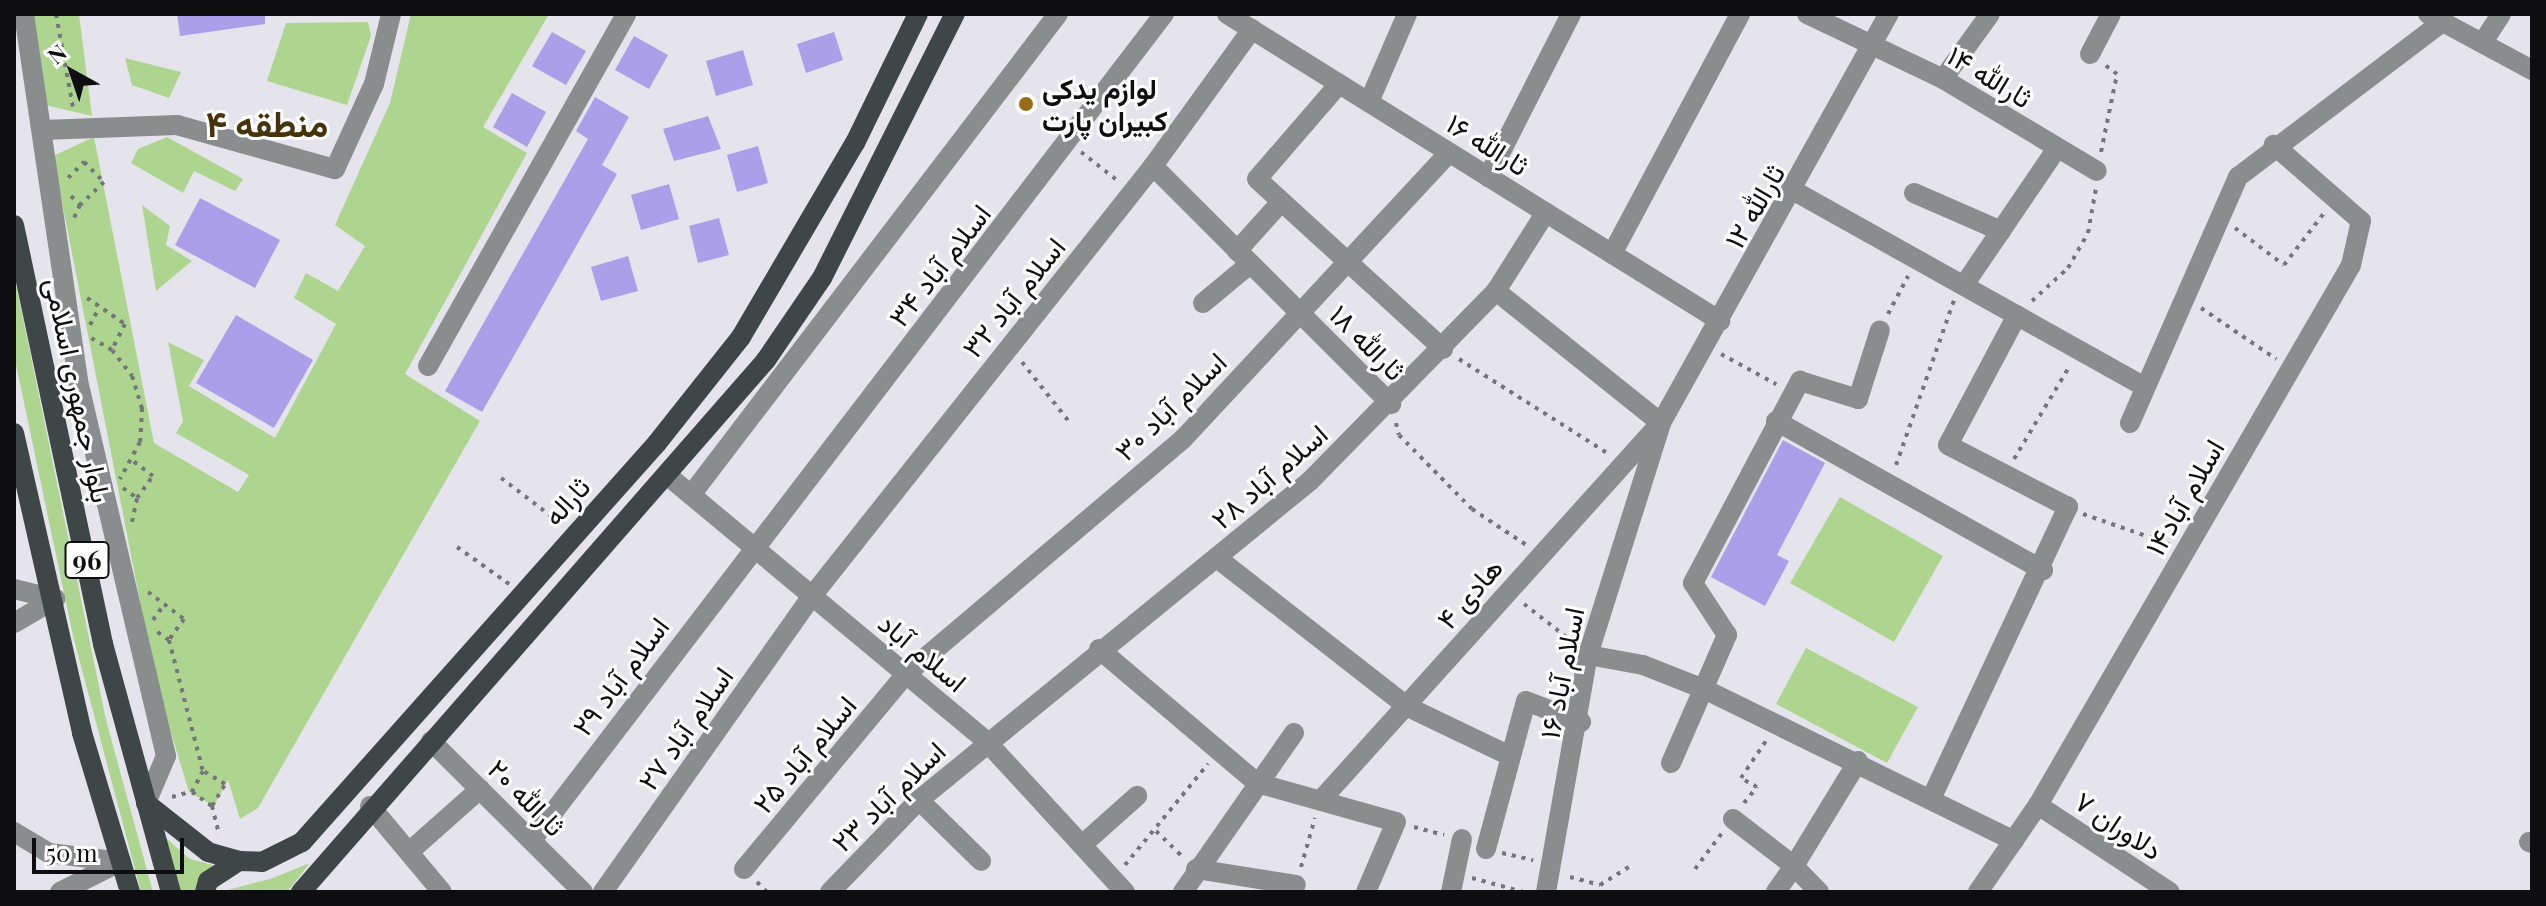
<!DOCTYPE html>
<html>
<head>
<meta charset="utf-8">
<style>
	body { margin:0 }
	#map { position:relative; width:2546px; height:906px; overflow:hidden; background:#e5e4ec; font-family:"Playfair Display",Vazirmatn,serif }
	div>[style] { position:absolute }
	[style*='--x'] { left:calc(var(--x)*1px); top:calc(var(--y)*1px); width:calc(var(--w)*1px); rotate:calc(var(--a)*1deg) }
	.green>* { inset:0; background:#aed590 }
	.building>* { inset:0; background:#ac9fe9 }
	.path>* { height:4px; margin-top:-2px; transform-origin:0; background:repeating-linear-gradient(90deg,#76757a 0 4px,transparent 0 10px) }
	.minor>* { height:20px; margin:-10px; padding:0 10px; transform-origin:10px; border-radius:10px; background:#898d8d }
	.major>* { height:20px; margin:-10px; padding:0 10px; transform-origin:10px; border-radius:10px; background:#3f4647 }
	.dots>* { width:22px; height:22px; translate:-50% -50%; box-sizing:border-box; border:4px solid #fff; border-radius:50% }
	span { translate:-50% -50%; white-space:nowrap; text-align:center; line-height:1.15; -webkit-text-stroke:6px #fff; paint-order:stroke }
	.shield-label span { padding:2px 6px; background:#fff; border:2px solid; border-radius:6px; -webkit-text-stroke-width:0 }
	.shield-label { font-size:26px; color:#0e0e10; font-weight:700 }
	.street-label { font-size:28px; color:#0e0e10 }
	.poi-label { font-size:28px; color:#0e0e10; font-weight:700 }
	.left { translate:0 -50%; text-align:left }
	.district-label { font-size:36px; color:#46320b; font-weight:700 }
	.frame { position:absolute; inset:0; border:16px solid #0e0e10; pointer-events:none }
	.north { position:absolute; left:32px; top:32px; width:80px; height:80px; -webkit-text-stroke:6px #fff; paint-order:stroke; rotate:320deg; font-size:22px; font-weight:700; line-height:32px; text-align:center; color:#0e0e10 }
	.north::after { content:''; display:block; margin:auto; width:28px; height:36px; background:#0e0e10; clip-path:polygon(50% 0,100% 100%,50% 72%,0 100%) }
	.scale { position:absolute; left:32px; top:838px; width:152px; height:36px; box-sizing:border-box; border:4px solid #0e0e10; border-top:0; padding-left:10px; font-size:24px; line-height:28px; white-space:nowrap; color:#0e0e10; -webkit-text-stroke:6px #fff; paint-order:stroke }
</style>
</head>
<body>
<div id="map">
	<div class="green">
		<div style="clip-path:polygon(32px 14px,79px 14px,92px 116px,45px 105px)"></div>
		<div style="clip-path:polygon(411px 14px,549px 14px,483px 127px,527px 153px,405px 374px,480px 421px,258px 808px,240px 819px,228px 780px,214px 806px,189px 792px,156px 683px,53px 156px,94px 137px,154px 443px,238px 492px,249px 475px,176px 433px,183px 421px,168px 342px,204px 360px,189px 386px,275px 438px,336px 324px,294px 298px,306px 273px,338px 291px,365px 246px,335px 225px,390px 103px)"></div>
		<div style="clip-path:polygon(368px 22px,371px 36px,347px 105px,267px 81px,286px 23px)"></div>
		<div style="clip-path:polygon(125px 58px,181px 72px,169px 98px,132px 85px)"></div>
		<div style="clip-path:polygon(167px 137px,243px 179px,235px 191px,194px 171px,183px 193px,131px 163px,138px 149px)"></div>
		<div style="clip-path:polygon(142px 205px,170px 226px,166px 245px,192px 261px,156px 291px)"></div>
		<div style="clip-path:polygon(14px 275px,106px 720px,153px 892px,141px 892px,73px 636px,14px 355px)"></div>
		<div style="clip-path:polygon(1840px 497px,1943px 556px,1894px 642px,1790px 583px)"></div>
		<div style="clip-path:polygon(1806px 648px,1918px 707px,1887px 763px,1776px 704px)"></div>
		<div style="clip-path:polygon(166px 838px,190px 859px,213px 865px,194px 892px,181px 892px)"></div>
		<div style="clip-path:polygon(310px 863px,287px 892px,220px 892px,273px 878px)"></div>
	</div>
	<div class="building">
		<div style="clip-path:polygon(177px 14px,265px 14px,265px 24px,180px 36px)"></div>
		<div style="clip-path:polygon(552px 32px,586px 51px,566px 85px,532px 66px)"></div>
		<div style="clip-path:polygon(834px 32px,843px 60px,806px 73px,797px 44px)"></div>
		<div style="clip-path:polygon(634px 36px,668px 55px,649px 89px,615px 70px)"></div>
		<div style="clip-path:polygon(743px 50px,753px 85px,716px 96px,706px 61px)"></div>
		<div style="clip-path:polygon(512px 93px,546px 112px,527px 147px,493px 127px)"></div>
		<div style="clip-path:polygon(595px 97px,629px 117px,602px 165px,617px 174px,482px 412px,445px 391px,588px 139px,576px 131px)"></div>
		<div style="clip-path:polygon(708px 116px,721px 149px,674px 161px,663px 129px)"></div>
		<div style="clip-path:polygon(758px 146px,768px 183px,737px 192px,727px 155px)"></div>
		<div style="clip-path:polygon(669px 184px,679px 219px,641px 230px,631px 195px)"></div>
		<div style="clip-path:polygon(200px 198px,280px 240px,255px 288px,175px 245px)"></div>
		<div style="clip-path:polygon(719px 218px,729px 255px,698px 263px,689px 226px)"></div>
		<div style="clip-path:polygon(628px 256px,638px 291px,601px 301px,591px 267px)"></div>
		<div style="clip-path:polygon(236px 315px,313px 360px,274px 428px,196px 383px)"></div>
		<div style="clip-path:polygon(1783px 440px,1825px 463px,1777px 555px,1789px 561px,1765px 606px,1711px 577px)"></div>
	</div>
	<div class="path">
		<div style="--x:56;--y:14;--w:96;--a:79.7"></div>
		<div style="--x:1081;--y:152;--w:47;--a:38.1"></div>
		<div style="--x:2101;--y:152;--w:80;--a:-78.4"></div>
		<div style="--x:2117;--y:74;--w:15;--a:-143"></div>
		<div style="--x:68;--y:178;--w:23;--a:-45"></div>
		<div style="--x:84;--y:162;--w:28;--a:45"></div>
		<div style="--x:104;--y:182;--w:33;--a:136"></div>
		<div style="--x:71;--y:196;--w:13;--a:45"></div>
		<div style="--x:80;--y:205;--w:14;--a:115"></div>
		<div style="--x:2235;--y:228;--w:61;--a:37.1"></div>
		<div style="--x:2284;--y:265;--w:66;--a:-52.4"></div>
		<div style="--x:87;--y:298;--w:46;--a:34.4"></div>
		<div style="--x:125;--y:324;--w:29;--a:117"></div>
		<div style="--x:112;--y:350;--w:24;--a:-150"></div>
		<div style="--x:2032;--y:301;--w:49;--a:-42.5"></div>
		<div style="--x:2068;--y:268;--w:40;--a:-60.3"></div>
		<div style="--x:2088;--y:233;--w:46;--a:-79.9"></div>
		<div style="--x:2201;--y:308;--w:91;--a:34.2"></div>
		<div style="--x:1888;--y:314;--w:43;--a:-62.2"></div>
		<div style="--x:90;--y:325;--w:17;--a:-62"></div>
		<div style="--x:112;--y:350;--w:33;--a:52"></div>
		<div style="--x:132;--y:376;--w:34;--a:73"></div>
		<div style="--x:142;--y:408;--w:34;--a:93"></div>
		<div style="--x:140;--y:442;--w:42;--a:118.4"></div>
		<div style="--x:1721;--y:354;--w:63;--a:28.6"></div>
		<div style="--x:1459;--y:359;--w:175;--a:32.4"></div>
		<div style="--x:1022;--y:362;--w:78;--a:51.8"></div>
		<div style="--x:1396;--y:423;--w:12;--a:76"></div>
		<div style="--x:1399;--y:435;--w:104;--a:45.4"></div>
		<div style="--x:1472;--y:509;--w:67;--a:33.5"></div>
		<div style="--x:2014;--y:459;--w:107;--a:-59.1"></div>
		<div style="--x:1896;--y:465;--w:175;--a:-70.6"></div>
		<div style="--x:501;--y:478;--w:74;--a:37.3"></div>
		<div style="--x:123;--y:488;--w:17;--a:36"></div>
		<div style="--x:137;--y:498;--w:27;--a:-54"></div>
		<div style="--x:153;--y:476;--w:25;--a:-143"></div>
		<div style="--x:2083;--y:514;--w:91;--a:19.2"></div>
		<div style="--x:132;--y:522;--w:25;--a:-78"></div>
		<div style="--x:457;--y:547;--w:64;--a:35.4"></div>
		<div style="--x:148;--y:592;--w:45;--a:36.9"></div>
		<div style="--x:184;--y:619;--w:26;--a:126"></div>
		<div style="--x:169;--y:640;--w:16;--a:-145"></div>
		<div style="--x:1524;--y:604;--w:63;--a:38"></div>
		<div style="--x:153;--y:620;--w:17;--a:-54"></div>
		<div style="--x:169;--y:640;--w:135;--a:75.5"></div>
		<div style="--x:172;--y:797;--w:19;--a:-16"></div>
		<div style="--x:1744;--y:803;--w:21;--a:-51"></div>
		<div style="--x:1757;--y:787;--w:18;--a:-151"></div>
		<div style="--x:1741;--y:778;--w:45;--a:-56"></div>
		<div style="--x:212;--y:806;--w:26;--a:-59"></div>
		<div style="--x:225;--y:784;--w:26;--a:-149"></div>
		<div style="--x:203;--y:771;--w:24;--a:118"></div>
		<div style="--x:192;--y:792;--w:24;--a:35"></div>
		<div style="--x:212;--y:806;--w:30;--a:76"></div>
		<div style="--x:1414;--y:827;--w:31;--a:15"></div>
		<div style="--x:1156;--y:831;--w:37;--a:44"></div>
		<div style="--x:1502;--y:853;--w:32;--a:13"></div>
		<div style="--x:1125;--y:865;--w:131;--a:-50.6"></div>
		<div style="--x:1301;--y:867;--w:51;--a:-74.1"></div>
		<div style="--x:1695;--y:869;--w:45;--a:-53.1"></div>
		<div style="--x:1570;--y:877;--w:31;--a:15"></div>
		<div style="--x:1600;--y:885;--w:34;--a:-32"></div>
		<div style="--x:1472;--y:878;--w:54;--a:15.1"></div>
		<div style="--x:757;--y:882;--w:14;--a:45"></div>
	</div>
	<div class="minor">
		<div style="--x:24;--y:14;--w:371;--a:81.6"></div>
		<div style="--x:78;--y:381;--w:385;--a:76.8"></div>
		<div style="--x:166;--y:756;--w:51;--a:113.1"></div>
		<div style="--x:1227;--y:14;--w:581;--a:31.91"></div>
		<div style="--x:1807;--y:14;--w:151;--a:25.5"></div>
		<div style="--x:1943;--y:79;--w:179;--a:30.9"></div>
		<div style="--x:2428;--y:14;--w:118;--a:28.3"></div>
		<div style="--x:2483;--y:42;--w:33;--a:-57"></div>
		<div style="--x:2090;--y:54;--w:45;--a:-62.3"></div>
		<div style="--x:1943;--y:79;--w:80;--a:-54.1"></div>
		<div style="--x:1339;--y:84;--w:125;--a:130.8"></div>
		<div style="--x:1257;--y:179;--w:252;--a:42.4"></div>
		<div style="--x:1369;--y:102;--w:96;--a:-66.6"></div>
		<div style="--x:43;--y:130;--w:134;--a:-2.1"></div>
		<div style="--x:177;--y:125;--w:164;--a:15.6"></div>
		<div style="--x:335;--y:169;--w:94;--a:-65.4"></div>
		<div style="--x:374;--y:84;--w:72;--a:-76.3"></div>
		<div style="--x:1153;--y:166;--w:337;--a:45"></div>
		<div style="--x:1488;--y:177;--w:183;--a:-63"></div>
		<div style="--x:1796;--y:192;--w:400;--a:29.2"></div>
		<div style="--x:1914;--y:193;--w:95;--a:23.6"></div>
		<div style="--x:1237;--y:251;--w:66;--a:-48.1"></div>
		<div style="--x:1612;--y:254;--w:272;--a:-61.9"></div>
		<div style="--x:1964;--y:285;--w:166;--a:-55.8"></div>
		<div style="--x:1496;--y:291;--w:211;--a:38.7"></div>
		<div style="--x:1203;--y:303;--w:61;--a:-39.7"></div>
		<div style="--x:428;--y:366;--w:404;--a:-60.6"></div>
		<div style="--x:1776;--y:421;--w:306;--a:29.2"></div>
		<div style="--x:2130;--y:423;--w:269;--a:-66.3"></div>
		<div style="--x:2238;--y:177;--w:256;--a:-37.2"></div>
		<div style="--x:667;--y:475;--w:417;--a:39.8"></div>
		<div style="--x:987;--y:742;--w:204;--a:47.4"></div>
		<div style="--x:691;--y:495;--w:605;--a:-52.66"></div>
		<div style="--x:1217;--y:558;--w:242;--a:38"></div>
		<div style="--x:1408;--y:707;--w:111;--a:25.6"></div>
		<div style="--x:14;--y:589;--w:42;--a:13.7"></div>
		<div style="--x:14;--y:623;--w:48;--a:-30.3"></div>
		<div style="--x:1099;--y:649;--w:207;--a:40.3"></div>
		<div style="--x:1257;--y:783;--w:144;--a:15.7"></div>
		<div style="--x:1396;--y:822;--w:76;--a:113.2"></div>
		<div style="--x:1588;--y:655;--w:56;--a:10.3"></div>
		<div style="--x:1643;--y:665;--w:66;--a:21.5"></div>
		<div style="--x:1704;--y:689;--w:345;--a:26.1"></div>
		<div style="--x:431;--y:741;--w:214;--a:44.8"></div>
		<div style="--x:1671;--y:763;--w:140;--a:-66.4"></div>
		<div style="--x:1727;--y:635;--w:62;--a:-123.2"></div>
		<div style="--x:1693;--y:583;--w:229;--a:-62.1"></div>
		<div style="--x:1800;--y:381;--w:61;--a:17.2"></div>
		<div style="--x:1858;--y:399;--w:72;--a:-72.3"></div>
		<div style="--x:1931;--y:799;--w:323;--a:-64.9"></div>
		<div style="--x:2068;--y:507;--w:135;--a:-152.7"></div>
		<div style="--x:1948;--y:445;--w:147;--a:-62"></div>
		<div style="--x:919;--y:800;--w:87;--a:44.5"></div>
		<div style="--x:1321;--y:800;--w:499;--a:-48"></div>
		<div style="--x:2038;--y:805;--w:158;--a:33.4"></div>
		<div style="--x:370;--y:806;--w:112;--a:50.1"></div>
		<div style="--x:1733;--y:819;--w:77;--a:37.6"></div>
		<div style="--x:1794;--y:866;--w:32;--a:125"></div>
		<div style="--x:14;--y:832;--w:41;--a:31"></div>
		<div style="--x:49;--y:853;--w:73;--a:7.1"></div>
		<div style="--x:532;--y:840;--w:1040;--a:-52.58"></div>
		<div style="--x:2529;--y:842;--w:3;--a:18"></div>
		<div style="--x:1082;--y:845;--w:74;--a:-41.7"></div>
		<div style="--x:1486;--y:849;--w:153;--a:-74.9"></div>
		<div style="--x:1526;--y:701;--w:59;--a:20.9"></div>
		<div style="--x:409;--y:852;--w:95;--a:-41.6"></div>
		<div style="--x:744;--y:869;--w:254;--a:-50.3"></div>
		<div style="--x:906;--y:674;--w:363;--a:-40.3"></div>
		<div style="--x:1183;--y:439;--w:391;--a:-47.1"></div>
		<div style="--x:1196;--y:869;--w:101;--a:9.1"></div>
		<div style="--x:60;--y:892;--w:60;--a:-26.6"></div>
		<div style="--x:603;--y:892;--w:362;--a:-54.8"></div>
		<div style="--x:812;--y:596;--w:549;--a:-51.58"></div>
		<div style="--x:1153;--y:166;--w:169;--a:-54.1"></div>
		<div style="--x:830;--y:892;--w:128;--a:-45.9"></div>
		<div style="--x:919;--y:800;--w:505;--a:-39.21"></div>
		<div style="--x:1310;--y:481;--w:266;--a:-45.6"></div>
		<div style="--x:1496;--y:291;--w:93;--a:-57.7"></div>
		<div style="--x:1183;--y:892;--w:194;--a:-55.1"></div>
		<div style="--x:1451;--y:892;--w:54;--a:-78.3"></div>
		<div style="--x:1546;--y:892;--w:241;--a:-80"></div>
		<div style="--x:1588;--y:655;--w:243;--a:-72.5"></div>
		<div style="--x:1661;--y:423;--w:468;--a:-60.9"></div>
		<div style="--x:1819;--y:892;--w:36;--a:-134"></div>
		<div style="--x:1794;--y:866;--w:123;--a:-58.6"></div>
		<div style="--x:1978;--y:892;--w:106;--a:-55.4"></div>
		<div style="--x:2038;--y:805;--w:624;--a:-59.9"></div>
		<div style="--x:2351;--y:265;--w:45;--a:-77.2"></div>
		<div style="--x:2361;--y:221;--w:116;--a:-138.9"></div>
	</div>
	<div class="major">
		<div style="--x:14;--y:225;--w:428;--a:78"></div>
		<div style="--x:103;--y:644;--w:257;--a:74.7"></div>
		<div style="--x:14;--y:433;--w:308;--a:77.2"></div>
		<div style="--x:82;--y:733;--w:166;--a:73.2"></div>
		<div style="--x:146;--y:803;--w:79;--a:38.3"></div>
		<div style="--x:208;--y:852;--w:32;--a:16"></div>
		<div style="--x:239;--y:861;--w:23;--a:2"></div>
		<div style="--x:262;--y:862;--w:45;--a:-26.6"></div>
		<div style="--x:302;--y:842;--w:534;--a:-48.34"></div>
		<div style="--x:657;--y:443;--w:135;--a:-51.6"></div>
		<div style="--x:741;--y:337;--w:225;--a:-59.6"></div>
		<div style="--x:855;--y:143;--w:144;--a:-64"></div>
		<div style="--x:205;--y:892;--w:11;--a:-75"></div>
		<div style="--x:208;--y:881;--w:37;--a:-33"></div>
		<div style="--x:301;--y:892;--w:707;--a:-48.84"></div>
		<div style="--x:766;--y:360;--w:99;--a:-55.7"></div>
		<div style="--x:822;--y:278;--w:296;--a:-63.3"></div>
	</div>
	<div class="dots">
		<div style="left:1026px;top:104px;background:#966c18"></div>
	</div>
	<div class="shield-label">
		<span style="left:87px;top:560px">96</span>
	</div>
	<div class="street-label">
		<span style="left:1990px;top:76px;rotate:31deg">ثارالله ۱۴</span>
		<span style="left:1488px;top:144px;rotate:32deg">ثارالله ۱۶</span>
		<span style="left:1754px;top:206px;rotate:-60deg">ثارالله ۱۲</span>
		<span style="left:939px;top:265px;rotate:-52deg">اسلام آباد ۳۴</span>
		<span style="left:1013px;top:297px;rotate:-51deg">اسلام آباد ۳۲</span>
		<span style="left:1368px;top:342px;rotate:45deg">ثارالله ۱۸</span>
		<span style="left:79px;top:390px;rotate:78deg">بلوار جمهوری اسلامی</span>
		<span style="left:1170px;top:406px;rotate:-44deg">اسلام آباد ۳۰</span>
		<span style="left:1269px;top:476px;rotate:-41deg">اسلام آباد ۲۸</span>
		<span style="left:2184px;top:497px;rotate:-60deg">اسلام آباد۱۴</span>
		<span style="left:566px;top:501px;rotate:-48deg">ثاراله</span>
		<span style="left:1469px;top:593px;rotate:-49deg">هادی ۴</span>
		<span style="left:923px;top:652px;rotate:40deg">اسلام آباد</span>
		<span style="left:1561px;top:673px;rotate:-79deg">اسلام آباد ۱۶</span>
		<span style="left:620px;top:676px;rotate:-53deg">اسلام آباد ۲۹</span>
		<span style="left:685px;top:728px;rotate:-55deg">اسلام آباد ۲۷</span>
		<span style="left:804px;top:754px;rotate:-50deg">اسلام آباد ۲۵</span>
		<span style="left:888px;top:796px;rotate:-44deg">اسلام آباد ۲۳</span>
		<span style="left:527px;top:797px;rotate:45deg">ثارالله ۲۰</span>
		<span style="left:2119px;top:825px;rotate:34deg">دلاوران ۷</span>
	</div>
	<div class="poi-label">
		<span class="left" style="left:1042px;top:104px">لوازم یدکی<br>کبیران پارت</span>
	</div>
	<div class="district-label">
		<span style="left:267px;top:123px">منطقه ۴</span>
	</div>
	<div class="frame"></div>
	<div class="north">N</div>
	<div class="scale">50 m</div>
</div>
</body>
</html>
